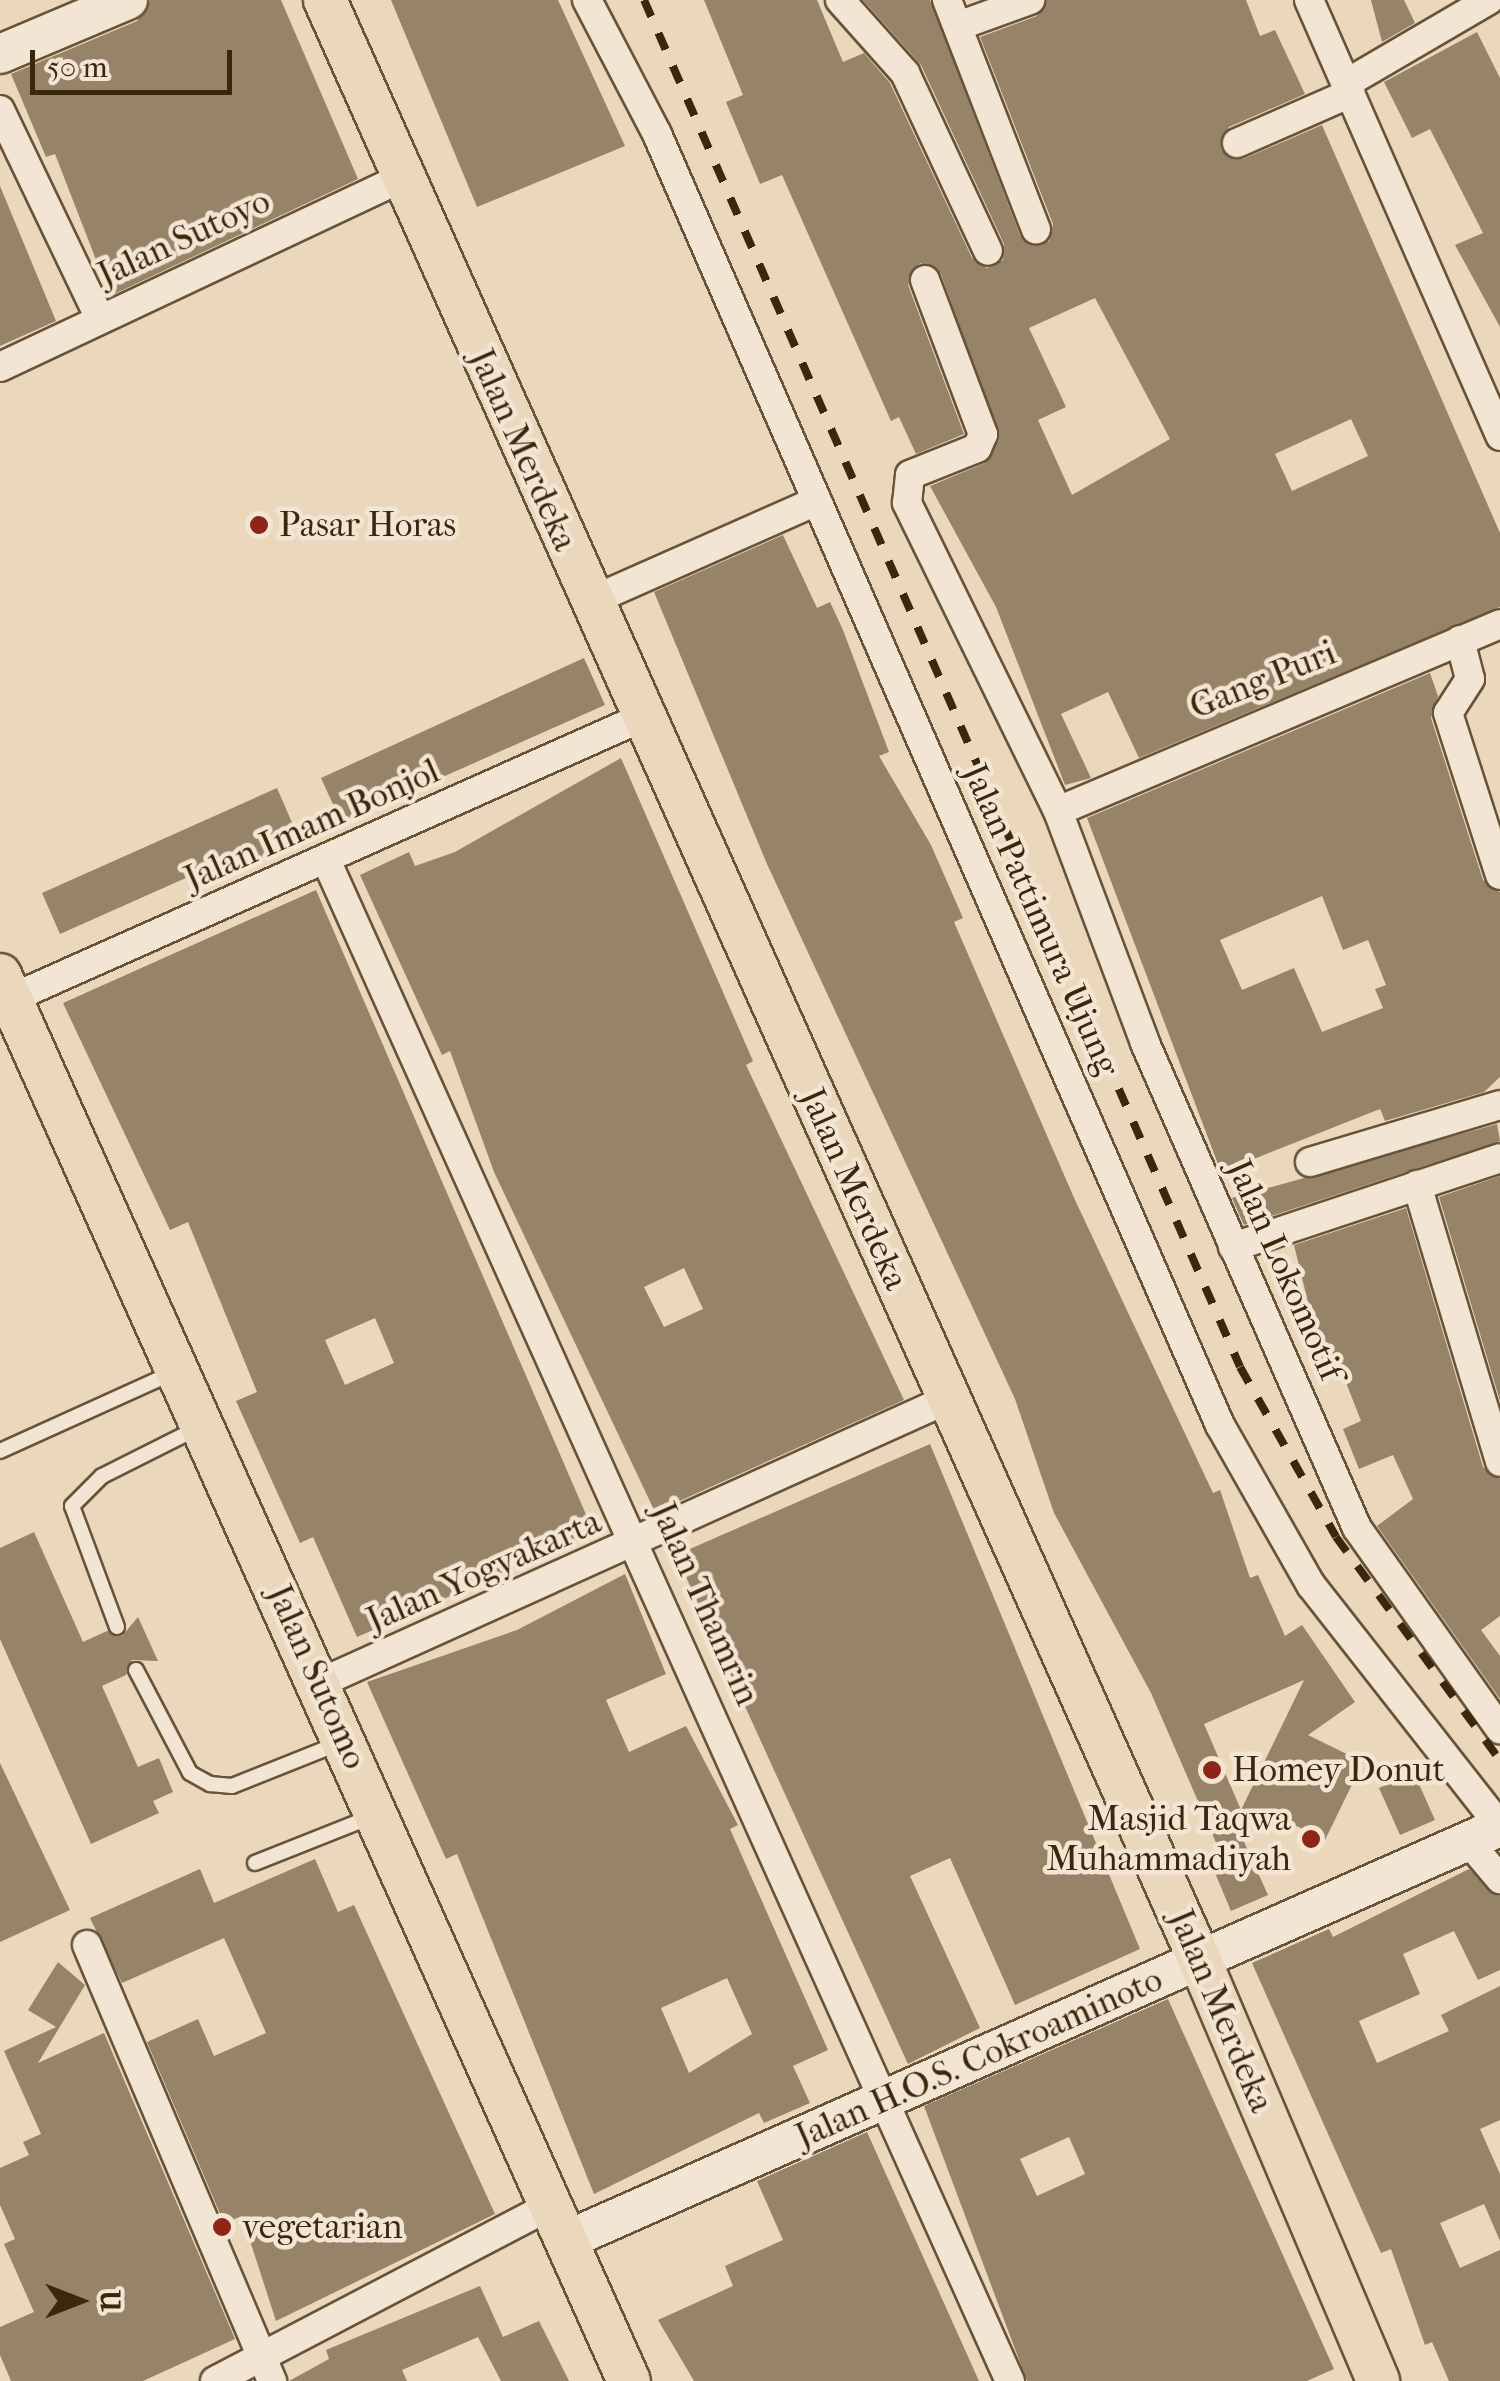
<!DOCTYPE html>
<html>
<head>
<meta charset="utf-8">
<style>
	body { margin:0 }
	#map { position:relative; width:1500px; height:2381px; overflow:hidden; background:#ebd7bb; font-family:"IM FELL French Canon",serif }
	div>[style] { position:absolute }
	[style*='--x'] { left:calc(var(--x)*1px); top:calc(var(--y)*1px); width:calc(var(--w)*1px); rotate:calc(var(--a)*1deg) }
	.building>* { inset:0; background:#978367 }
	.roads { filter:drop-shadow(2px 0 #675438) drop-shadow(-2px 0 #675438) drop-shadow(0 2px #675438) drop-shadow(0 -2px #675438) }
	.lane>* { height:14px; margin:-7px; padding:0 7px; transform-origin:7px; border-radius:7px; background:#f2e5d3 }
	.street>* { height:28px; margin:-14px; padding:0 14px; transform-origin:14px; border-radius:14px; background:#f2e5d3 }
	.secondary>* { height:38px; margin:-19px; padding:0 19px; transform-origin:19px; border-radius:19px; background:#f2e5d3 }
	.primary>* { height:42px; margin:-21px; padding:0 21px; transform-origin:21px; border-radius:21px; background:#ebd7bb }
	.rail>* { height:8px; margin-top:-4px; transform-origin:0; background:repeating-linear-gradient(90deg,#3b280c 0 18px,transparent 0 36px) }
	.dots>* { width:28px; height:28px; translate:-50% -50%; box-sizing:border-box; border:5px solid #f2e5d3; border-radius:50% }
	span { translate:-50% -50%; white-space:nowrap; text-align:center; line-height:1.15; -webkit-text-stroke:9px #f2e5d3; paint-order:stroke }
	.street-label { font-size:35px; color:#3b280c }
	.poi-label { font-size:35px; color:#3b280c }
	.left { translate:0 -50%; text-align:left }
	.right { translate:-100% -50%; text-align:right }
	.north { position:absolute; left:30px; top:2251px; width:100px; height:100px; -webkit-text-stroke:8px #f2e5d3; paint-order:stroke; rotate:90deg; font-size:28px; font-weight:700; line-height:40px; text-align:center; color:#3b280c }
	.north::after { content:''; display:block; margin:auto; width:35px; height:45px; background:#3b280c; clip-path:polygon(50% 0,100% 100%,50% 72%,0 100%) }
	.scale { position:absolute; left:30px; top:50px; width:202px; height:45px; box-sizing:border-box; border:5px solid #3b280c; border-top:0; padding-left:12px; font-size:30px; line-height:35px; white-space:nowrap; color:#3b280c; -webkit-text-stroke:8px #f2e5d3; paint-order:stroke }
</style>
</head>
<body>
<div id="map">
	<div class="building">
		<div style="clip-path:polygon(150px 0,281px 0,358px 179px,110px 296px,55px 154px,46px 157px,11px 74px,137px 21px)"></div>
		<div style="clip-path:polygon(391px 0,558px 0,625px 146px,477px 207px)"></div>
		<div style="clip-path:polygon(evenodd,704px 0,817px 0,843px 62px,864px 53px,890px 83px,972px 258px,987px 268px,1003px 260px,1004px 244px,921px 65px,863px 0,930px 0,1020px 235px,1034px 246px,1049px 241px,1053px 224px,980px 37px,1037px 16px,1047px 0,1246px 0,1260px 36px,1275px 30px,1305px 94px,1229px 127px,1221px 149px,1243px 159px,1322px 125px,1500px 533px,1500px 607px,1139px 758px,1108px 692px,1061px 714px,1091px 778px,1065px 785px,996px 607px,930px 486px,985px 463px,999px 440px,941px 274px,920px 263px,908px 285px,964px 434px,916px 454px,899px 417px,891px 421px,782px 175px,760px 184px,726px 102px,743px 95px,704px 0,1095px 298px,1170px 439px,1072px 495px,1038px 420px,1066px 407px,1029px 328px,1095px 298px,704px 0,1351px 419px,1368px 456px,1292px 491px,1275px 454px,1351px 419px)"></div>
		<div style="clip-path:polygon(1371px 0,1404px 0,1415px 23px,1382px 42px)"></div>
		<div style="clip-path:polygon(1477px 32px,1500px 78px,1500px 327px,1455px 245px,1483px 233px,1430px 129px,1412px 138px,1384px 82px)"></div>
		<div style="clip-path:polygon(0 186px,56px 321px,0 346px)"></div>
		<div style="clip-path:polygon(evenodd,783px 535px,817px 608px,830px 602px,843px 630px,889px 752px,879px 756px,931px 845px,963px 918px,954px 922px,1075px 1200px,1213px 1493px,1220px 1490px,1250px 1578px,1258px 1575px,1285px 1636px,1302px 1625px,1355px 1702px,1308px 1735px,1363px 1762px,1325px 1840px,1266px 1811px,1236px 1824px,1268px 1895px,1231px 1911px,1215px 1873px,1227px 1868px,1151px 1693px,1054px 1513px,1015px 1399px,767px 864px,654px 592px,783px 535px,1304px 1680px,1241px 1810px,1204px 1724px,1304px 1680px)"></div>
		<div style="clip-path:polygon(584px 658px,605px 705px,341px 822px,321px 778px)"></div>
		<div style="clip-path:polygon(evenodd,1430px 673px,1438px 696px,1431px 718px,1483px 880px,1500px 892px,1500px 1077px,1484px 1092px,1385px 1121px,1380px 1109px,1221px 1172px,1087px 818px,1430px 673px,1322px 896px,1343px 950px,1368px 940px,1386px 985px,1375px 989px,1383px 1008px,1322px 1032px,1294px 968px,1242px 990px,1220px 940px,1322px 896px)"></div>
		<div style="clip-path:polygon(evenodd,621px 758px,753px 1061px,746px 1065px,904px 1400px,655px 1512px,494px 1172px,450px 1051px,442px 1055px,360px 875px,409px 852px,415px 866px,455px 852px,621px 758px,684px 1268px,703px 1309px,664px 1327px,644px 1287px,684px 1268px)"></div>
		<div style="clip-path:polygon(277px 788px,300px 841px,211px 880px,206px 869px,60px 934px,42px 893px)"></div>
		<div style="clip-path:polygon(evenodd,316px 890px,594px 1533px,357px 1637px,313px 1537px,300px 1543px,236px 1401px,257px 1392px,188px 1222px,170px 1230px,63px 1003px,316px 890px,375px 1318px,394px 1363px,345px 1385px,325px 1340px,375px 1318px)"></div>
		<div style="clip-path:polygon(1497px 1124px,1500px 1141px,1244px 1225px,1232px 1198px)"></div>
		<div style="clip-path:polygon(1500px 1176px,1500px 1401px,1439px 1197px)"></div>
		<div style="clip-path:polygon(1406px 1208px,1483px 1467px,1500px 1479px,1500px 1616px,1481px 1630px,1500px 1656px,1500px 1699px,1377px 1526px,1413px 1499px,1393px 1455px,1359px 1469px,1343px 1429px,1361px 1421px,1340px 1367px,1325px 1372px,1294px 1245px)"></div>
		<div style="clip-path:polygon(930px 1444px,1140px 1949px,1015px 2005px,950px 1858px,910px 1876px,980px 2028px,908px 2064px,676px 1555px)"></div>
		<div style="clip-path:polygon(34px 1532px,83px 1642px,107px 1631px,122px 1636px,138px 1617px,158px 1661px,132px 1660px,126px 1675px,102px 1686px,138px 1767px,159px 1758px,173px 1792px,153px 1801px,159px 1813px,91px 1844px,0 1639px,0 1548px)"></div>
		<div style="clip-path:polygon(evenodd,625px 1574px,666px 1674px,606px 1700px,629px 1752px,686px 1726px,738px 1825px,730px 1829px,828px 2050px,793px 2066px,810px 2103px,764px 2123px,759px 2113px,594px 2194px,457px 1854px,446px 1859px,367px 1682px,517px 1630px,625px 1574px,727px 1978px,752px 2034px,689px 2073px,661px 2008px,727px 1978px)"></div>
		<div style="clip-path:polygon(0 1763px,70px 1910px,0 1942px)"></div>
		<div style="clip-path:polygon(1414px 1773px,1435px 1820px,1400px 1835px,1379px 1788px)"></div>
		<div style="clip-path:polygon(315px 1859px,338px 1912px,354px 1905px,495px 2214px,276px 2321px,242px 2216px,224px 2223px,147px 2042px,198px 2019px,214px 2056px,266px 2033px,224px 1938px,122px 1983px,90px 1918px,200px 1869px,214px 1903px)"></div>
		<div style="clip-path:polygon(1469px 1869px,1500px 1896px,1500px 1970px,1478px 1980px,1454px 1931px,1403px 1954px,1420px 1994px,1359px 2021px,1377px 2063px,1449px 2031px,1441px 2015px,1500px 1986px,1500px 2120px,1480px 2129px,1500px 2174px,1500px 2241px,1484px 2204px,1440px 2223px,1460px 2268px,1500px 2250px,1500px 2381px,1449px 2381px,1432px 2342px,1425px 2345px,1391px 2249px,1381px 2253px,1252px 1963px,1329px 1929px,1333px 1937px)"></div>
		<div style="clip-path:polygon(58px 1962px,85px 1985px,38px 2063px,104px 2033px,235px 2339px,143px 2381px,11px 2381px,0 2355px,0 2327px,34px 2312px,4px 2244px,15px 2239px,0 2205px,0 2168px,29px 2155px,23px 2142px,41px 2134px,4px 2051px,56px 2027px,28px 2010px)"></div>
		<div style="clip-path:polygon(evenodd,1168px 1999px,1334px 2369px,1307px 2381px,1027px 2381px,924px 2106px,1168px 1999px,1069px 2137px,1085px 2174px,1037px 2196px,1020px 2159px,1069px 2137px)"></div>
		<div style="clip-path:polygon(867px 2132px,979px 2381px,694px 2381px,658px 2320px,733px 2286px,725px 2266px,783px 2240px,757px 2181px)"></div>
		<div style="clip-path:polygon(480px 2286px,503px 2337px,539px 2321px,569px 2381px,501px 2381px,478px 2337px,402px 2370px,407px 2381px,289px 2381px,329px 2359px,326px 2350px)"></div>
	</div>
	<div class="roads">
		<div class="lane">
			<div style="--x:0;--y:1451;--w:189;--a:-24.4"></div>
			<div style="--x:117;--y:1627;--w:129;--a:-110.4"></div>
			<div style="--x:72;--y:1506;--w:42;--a:-45"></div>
			<div style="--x:102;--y:1476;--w:110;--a:-26.6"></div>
			<div style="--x:136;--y:1670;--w:116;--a:62.3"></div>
			<div style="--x:190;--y:1773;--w:23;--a:29"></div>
			<div style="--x:210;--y:1784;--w:22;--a:5"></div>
			<div style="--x:232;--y:1786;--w:116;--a:-21.7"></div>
			<div style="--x:255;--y:1863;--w:127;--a:-21.7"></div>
		</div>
		<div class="street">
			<div style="--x:587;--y:0;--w:151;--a:62.4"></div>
			<div style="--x:657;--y:134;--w:1408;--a:66.44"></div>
			<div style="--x:1220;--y:1425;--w:184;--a:60.4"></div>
			<div style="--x:1311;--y:1585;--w:306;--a:51.9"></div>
			<div style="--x:840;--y:0;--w:98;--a:48.3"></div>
			<div style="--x:905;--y:73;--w:196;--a:65"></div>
			<div style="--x:947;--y:0;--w:246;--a:68.8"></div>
			<div style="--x:1309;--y:0;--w:476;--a:66.3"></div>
			<div style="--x:958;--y:26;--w:77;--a:-19.9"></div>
			<div style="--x:1347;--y:83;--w:164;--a:-30.3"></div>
			<div style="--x:0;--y:110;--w:232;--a:64.4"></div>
			<div style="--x:1237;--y:143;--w:124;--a:-23.7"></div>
			<div style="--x:925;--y:280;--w:165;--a:69.4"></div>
			<div style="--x:983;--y:434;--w:15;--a:113"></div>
			<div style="--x:977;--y:448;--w:72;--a:158.1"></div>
			<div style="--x:910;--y:475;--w:28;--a:96"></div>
			<div style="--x:907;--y:503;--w:343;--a:63.9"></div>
			<div style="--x:1058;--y:811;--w:248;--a:69.4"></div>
			<div style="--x:1145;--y:1043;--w:529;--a:66.39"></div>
			<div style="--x:1357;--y:1528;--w:247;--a:54.6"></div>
			<div style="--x:0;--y:367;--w:443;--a:-25.2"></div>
			<div style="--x:591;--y:601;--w:247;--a:-23.9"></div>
			<div style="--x:1460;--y:640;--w:40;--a:75.6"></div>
			<div style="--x:1470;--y:679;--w:40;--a:122.9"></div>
			<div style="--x:1448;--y:713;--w:170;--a:72.2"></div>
			<div style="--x:1058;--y:811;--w:480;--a:-22.9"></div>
			<div style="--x:326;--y:860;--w:1668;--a:65.79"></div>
			<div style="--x:10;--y:999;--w:693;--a:-24.01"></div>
			<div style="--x:1310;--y:1162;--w:198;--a:-16.7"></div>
			<div style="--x:1417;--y:1185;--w:289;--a:73.3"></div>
			<div style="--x:1233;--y:1247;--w:281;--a:-18.4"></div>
			<div style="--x:320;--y:1683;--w:689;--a:-24.33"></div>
			<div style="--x:1468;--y:1841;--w:50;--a:49.9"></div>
			<div style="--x:87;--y:1945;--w:474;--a:67"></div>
			<div style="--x:215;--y:2381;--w:380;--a:-27.6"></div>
		</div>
		<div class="secondary">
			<div style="--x:0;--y:54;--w:139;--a:-22.9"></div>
			<div style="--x:567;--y:2240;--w:1020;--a:-23.88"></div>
		</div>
		<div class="primary">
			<div style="--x:325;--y:0;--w:2147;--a:65.95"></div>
			<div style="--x:1200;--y:1961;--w:456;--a:67"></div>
			<div style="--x:0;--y:975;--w:1540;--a:65.9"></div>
		</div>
	</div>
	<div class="rail">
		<div style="--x:644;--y:0;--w:1491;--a:66.44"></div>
		<div style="--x:1240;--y:1367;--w:195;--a:60.5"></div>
		<div style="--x:1336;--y:1537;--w:277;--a:53.7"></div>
	</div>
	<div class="dots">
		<div style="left:259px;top:525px;background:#8f2418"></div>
		<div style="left:1212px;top:1770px;background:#8f2418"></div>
		<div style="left:1311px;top:1839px;background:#8f2418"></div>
		<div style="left:222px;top:2227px;background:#8f2418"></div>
	</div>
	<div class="street-label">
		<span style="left:184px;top:238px;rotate:-25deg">Jalan Sutoyo</span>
		<span style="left:523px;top:450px;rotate:66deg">Jalan Merdeka</span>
		<span style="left:1263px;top:680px;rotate:-22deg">Gang Puri</span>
		<span style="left:312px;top:825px;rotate:-24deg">Jalan Imam Bonjol</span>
		<span style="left:1041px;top:920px;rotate:66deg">Jalan Pattimura Ujung</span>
		<span style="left:854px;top:1189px;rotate:66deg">Jalan Merdeka</span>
		<span style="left:1285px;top:1270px;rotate:66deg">Jalan Lokomotif</span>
		<span style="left:484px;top:1571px;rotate:-24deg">Jalan Yogyakarta</span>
		<span style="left:705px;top:1604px;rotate:66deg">Jalan Thamrin</span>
		<span style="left:317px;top:1677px;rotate:66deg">Jalan Sutomo</span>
		<span style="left:1221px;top:2011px;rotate:67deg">Jalan Merdeka</span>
		<span style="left:979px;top:2058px;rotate:-24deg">Jalan H.O.S. Cokroaminoto</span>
	</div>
	<div class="poi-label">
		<span class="left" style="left:279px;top:525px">Pasar Horas</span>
		<span class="left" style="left:1232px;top:1770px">Homey Donut</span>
		<span class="right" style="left:1291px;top:1839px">Masjid Taqwa<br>Muhammadiyah</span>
		<span class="left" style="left:242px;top:2227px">vegetarian</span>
	</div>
	<div class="north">U</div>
	<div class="scale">50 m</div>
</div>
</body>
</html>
